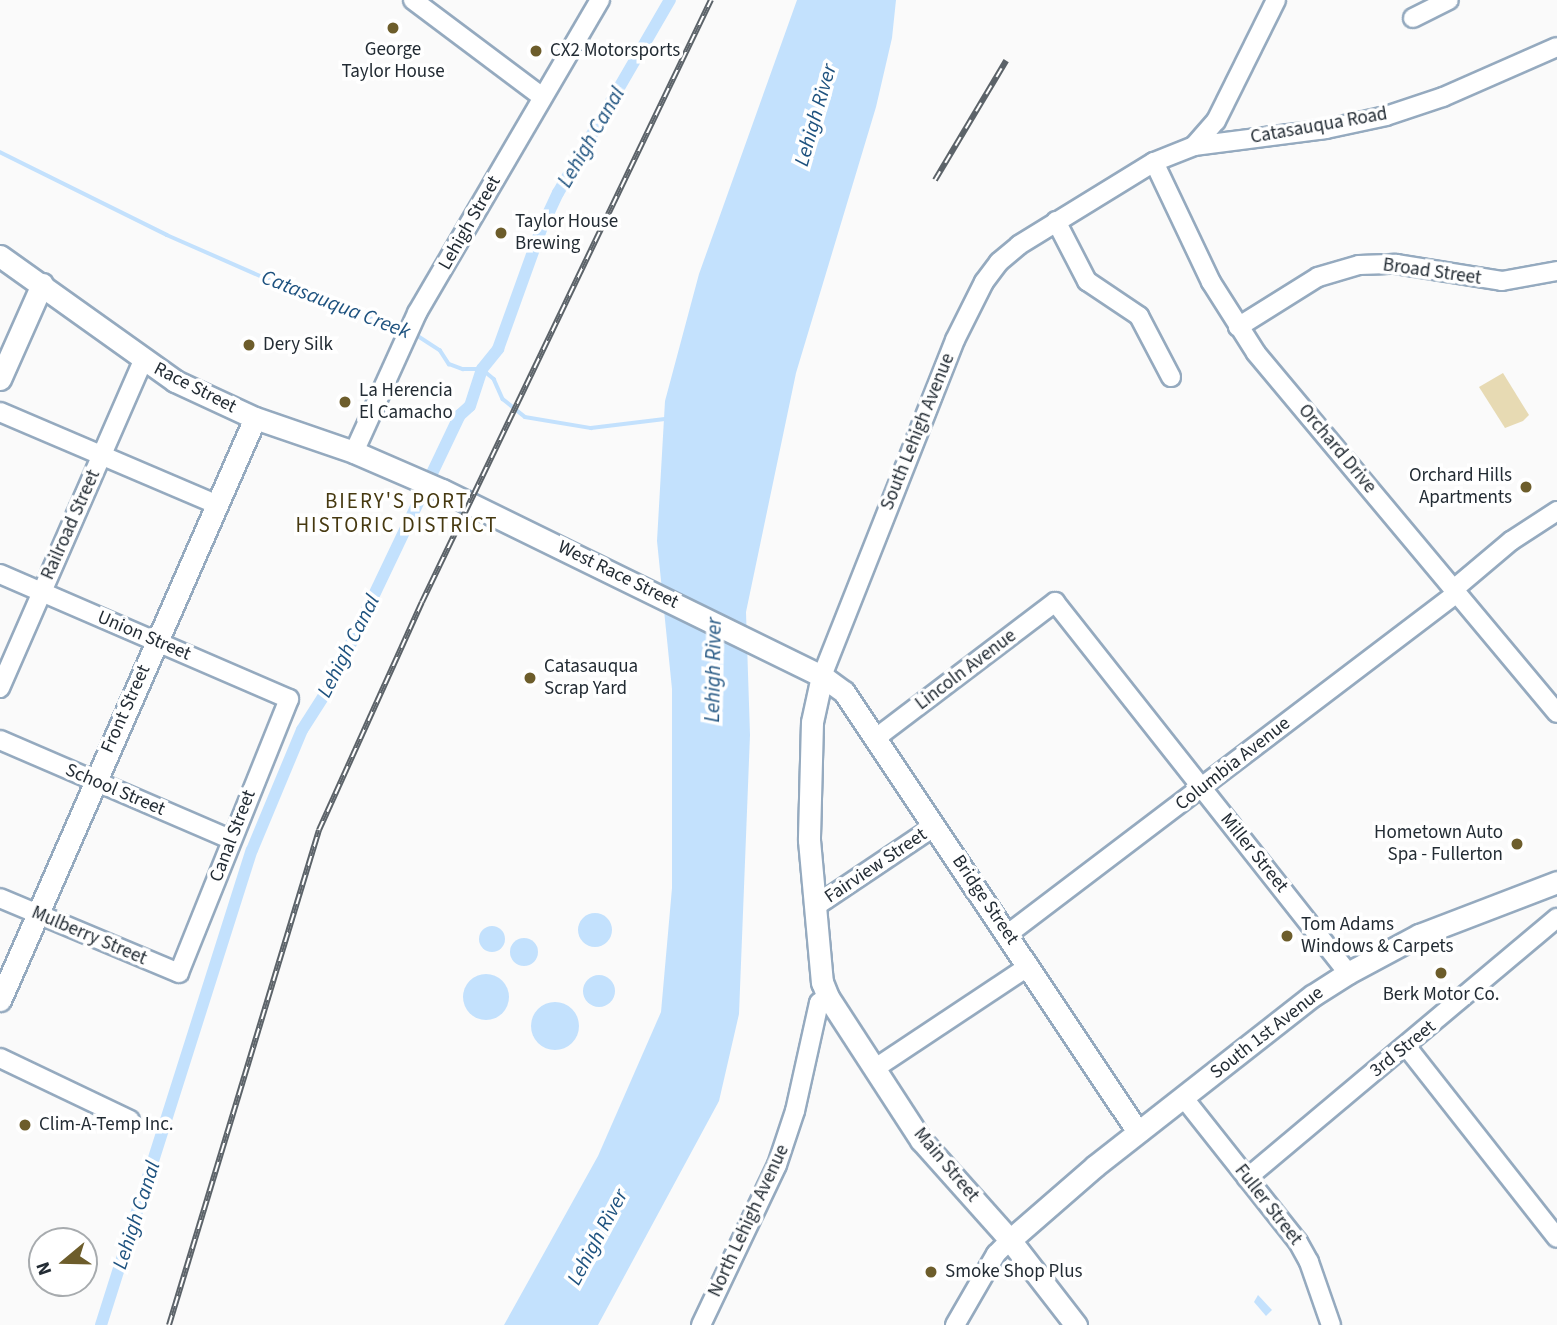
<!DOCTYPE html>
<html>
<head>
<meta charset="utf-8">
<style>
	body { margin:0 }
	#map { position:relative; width:1557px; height:1325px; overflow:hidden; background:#fafafa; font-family:"Source Sans 3",sans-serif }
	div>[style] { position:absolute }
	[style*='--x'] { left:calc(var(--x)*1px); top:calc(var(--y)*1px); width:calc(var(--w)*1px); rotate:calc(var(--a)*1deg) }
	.green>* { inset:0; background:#e7dab3 }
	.water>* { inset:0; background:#c3e1fd }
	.round { border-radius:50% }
	.stream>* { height:3.5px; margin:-1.75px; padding:0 1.75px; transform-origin:1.75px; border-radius:1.75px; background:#c3e1fd }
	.canal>* { height:12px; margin:-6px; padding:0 6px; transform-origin:6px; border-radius:6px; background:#c3e1fd }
	.roads { filter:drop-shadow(2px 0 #95aabf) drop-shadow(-2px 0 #95aabf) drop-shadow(0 2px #95aabf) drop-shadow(0 -2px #95aabf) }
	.minor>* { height:18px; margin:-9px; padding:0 9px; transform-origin:9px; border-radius:9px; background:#fff }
	.major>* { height:21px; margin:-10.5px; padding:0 10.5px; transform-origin:10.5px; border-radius:10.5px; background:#fff }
	.rail>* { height:6px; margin-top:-3px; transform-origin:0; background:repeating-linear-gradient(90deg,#fff 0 10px,#5c6369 0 20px); box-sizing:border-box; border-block:2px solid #5c6369 }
	.dots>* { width:19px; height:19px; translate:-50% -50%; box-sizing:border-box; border:4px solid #fff; border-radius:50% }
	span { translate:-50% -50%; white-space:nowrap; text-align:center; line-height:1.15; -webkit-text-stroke:7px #fff; paint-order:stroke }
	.poi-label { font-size:19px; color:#232c34 }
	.left { translate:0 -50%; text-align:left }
	.right { translate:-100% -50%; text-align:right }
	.street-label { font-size:19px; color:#232c34 }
	.water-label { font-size:21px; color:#1e527f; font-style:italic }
	.neighbourhood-label { font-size:21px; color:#463910; letter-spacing:2px }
	.north { position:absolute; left:28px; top:1227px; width:70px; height:70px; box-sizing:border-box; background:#fff; border:2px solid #a7abae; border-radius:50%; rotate:251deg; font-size:19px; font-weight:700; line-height:28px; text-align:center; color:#232c34 }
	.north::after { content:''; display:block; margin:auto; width:24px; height:32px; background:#6d5d2b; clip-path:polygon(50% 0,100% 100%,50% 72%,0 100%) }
</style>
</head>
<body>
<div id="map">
	<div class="green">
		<div style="clip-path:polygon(1503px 373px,1529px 415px,1523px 421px,1505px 428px,1479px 387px)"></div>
	</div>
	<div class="water">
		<div style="clip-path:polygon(797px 0,896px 0,892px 38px,876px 107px,796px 373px,746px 612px,750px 735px,739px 1014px,719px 1101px,598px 1325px,504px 1325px,598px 1156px,661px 1012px,672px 888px,672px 689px,657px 541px,665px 401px,699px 274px)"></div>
		<div class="round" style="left:578px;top:913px;width:34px;height:34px"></div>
		<div class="round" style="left:479px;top:926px;width:26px;height:26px"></div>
		<div class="round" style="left:510px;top:938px;width:28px;height:28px"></div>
		<div class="round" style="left:463px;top:974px;width:46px;height:46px"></div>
		<div class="round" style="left:583px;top:975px;width:32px;height:32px"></div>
		<div class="round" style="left:531px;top:1002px;width:48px;height:48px"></div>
		<div style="clip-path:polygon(1258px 1295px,1272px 1310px,1266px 1316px,1254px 1302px)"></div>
	</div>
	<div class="stream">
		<div style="--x:0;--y:152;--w:186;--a:26.4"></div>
		<div style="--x:167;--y:235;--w:150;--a:23.7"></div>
		<div style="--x:304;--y:295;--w:106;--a:19.3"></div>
		<div style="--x:415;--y:334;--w:30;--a:33"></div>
		<div style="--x:440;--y:350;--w:17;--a:57"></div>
		<div style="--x:449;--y:364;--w:15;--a:20"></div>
		<div style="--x:463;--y:369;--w:19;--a:0"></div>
		<div style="--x:482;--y:369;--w:16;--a:40"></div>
		<div style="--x:494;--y:379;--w:22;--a:66"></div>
		<div style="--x:503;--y:399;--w:28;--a:39"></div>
		<div style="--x:525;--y:417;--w:67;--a:9.5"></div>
		<div style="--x:591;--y:428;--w:74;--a:-7"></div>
	</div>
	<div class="canal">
		<div style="--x:101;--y:1325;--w:498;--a:-72.4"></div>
		<div style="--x:252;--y:850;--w:130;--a:-67.4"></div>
		<div style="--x:302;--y:730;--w:56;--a:-57.4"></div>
		<div style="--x:332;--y:683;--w:297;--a:-64.5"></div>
		<div style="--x:460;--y:415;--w:13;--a:-42"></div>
		<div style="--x:470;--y:406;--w:39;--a:-72"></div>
		<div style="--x:482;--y:369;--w:26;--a:-51"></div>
		<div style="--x:498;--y:349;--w:130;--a:-70.2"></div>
		<div style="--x:542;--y:227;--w:38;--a:-65"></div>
		<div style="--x:558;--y:193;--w:223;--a:-59.9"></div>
	</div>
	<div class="roads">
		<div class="minor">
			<div style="--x:413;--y:0;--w:161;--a:36.9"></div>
			<div style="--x:1413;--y:18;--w:40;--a:-26.6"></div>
			<div style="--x:1194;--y:146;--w:133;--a:-7.3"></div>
			<div style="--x:1326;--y:129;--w:61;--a:-12.2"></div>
			<div style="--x:1386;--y:116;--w:60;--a:-18.4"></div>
			<div style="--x:1443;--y:97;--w:124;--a:-23.7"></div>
			<div style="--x:1154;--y:162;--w:133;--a:64.6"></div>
			<div style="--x:1211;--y:282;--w:84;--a:57.6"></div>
			<div style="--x:1256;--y:353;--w:469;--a:50.1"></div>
			<div style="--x:1056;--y:221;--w:68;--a:62.7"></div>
			<div style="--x:1087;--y:281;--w:63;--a:33.9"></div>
			<div style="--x:1139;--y:316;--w:69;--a:62.3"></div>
			<div style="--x:1238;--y:327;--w:94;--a:-32"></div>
			<div style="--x:1318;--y:277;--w:43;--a:-16.3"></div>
			<div style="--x:1359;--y:265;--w:37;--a:-2"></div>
			<div style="--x:1396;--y:264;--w:107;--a:9.1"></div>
			<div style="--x:1502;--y:281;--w:56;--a:-10.3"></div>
			<div style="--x:0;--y:412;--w:235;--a:23.1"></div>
			<div style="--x:354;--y:452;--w:153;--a:-65.6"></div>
			<div style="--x:417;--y:313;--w:363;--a:-59.7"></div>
			<div style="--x:0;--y:574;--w:315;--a:23.4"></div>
			<div style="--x:289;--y:699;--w:295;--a:111.9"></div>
			<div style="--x:179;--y:973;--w:194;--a:-157.3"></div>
			<div style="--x:1454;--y:589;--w:75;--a:-40.1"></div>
			<div style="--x:1511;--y:541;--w:55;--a:-33.1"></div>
			<div style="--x:822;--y:676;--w:361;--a:-68.4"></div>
			<div style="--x:955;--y:340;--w:65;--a:-63.4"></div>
			<div style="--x:984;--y:282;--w:25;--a:-53"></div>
			<div style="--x:999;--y:262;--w:26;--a:-40"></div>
			<div style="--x:1019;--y:245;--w:158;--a:-31.6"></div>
			<div style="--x:1154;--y:162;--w:43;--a:-21.8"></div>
			<div style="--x:1194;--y:146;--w:33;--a:-49"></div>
			<div style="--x:1216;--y:121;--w:135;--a:-63.6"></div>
			<div style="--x:0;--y:688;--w:357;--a:-66.4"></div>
			<div style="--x:876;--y:738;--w:225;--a:-37.2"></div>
			<div style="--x:1055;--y:602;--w:473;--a:51.7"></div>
			<div style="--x:0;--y:740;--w:250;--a:23.3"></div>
			<div style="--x:816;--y:906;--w:143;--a:-33.9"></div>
			<div style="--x:1008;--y:934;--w:564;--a:-37.22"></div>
			<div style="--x:1406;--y:1046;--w:244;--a:51.8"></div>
			<div style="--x:0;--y:1058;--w:144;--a:25.5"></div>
			<div style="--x:874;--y:1069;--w:186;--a:-33.6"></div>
			<div style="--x:1183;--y:1097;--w:185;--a:51.6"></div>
			<div style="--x:1298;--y:1242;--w:23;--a:61"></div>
			<div style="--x:1309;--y:1262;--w:67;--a:70.8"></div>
			<div style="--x:1247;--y:1178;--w:405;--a:-40"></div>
			<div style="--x:701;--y:1325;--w:177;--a:-64.6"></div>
			<div style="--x:777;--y:1165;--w:57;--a:-71.6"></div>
			<div style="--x:795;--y:1111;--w:111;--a:-77.5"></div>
			<div style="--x:819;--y:1003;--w:11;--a:-34"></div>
			<div style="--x:955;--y:1325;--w:82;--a:-60"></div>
			<div style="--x:996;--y:1254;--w:20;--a:-45"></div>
		</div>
		<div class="major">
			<div style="--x:0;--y:256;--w:215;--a:35.5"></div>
			<div style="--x:175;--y:381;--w:88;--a:24.8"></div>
			<div style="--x:255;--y:418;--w:105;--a:19"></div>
			<div style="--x:354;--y:452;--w:96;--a:23.4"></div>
			<div style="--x:442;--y:490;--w:423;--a:26.1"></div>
			<div style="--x:822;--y:676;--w:27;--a:36"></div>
			<div style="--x:844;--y:692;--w:529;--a:56.25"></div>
			<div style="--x:0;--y:379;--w:104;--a:-66.1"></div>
			<div style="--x:822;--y:676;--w:47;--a:102.3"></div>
			<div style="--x:812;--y:722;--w:118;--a:91.5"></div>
			<div style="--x:809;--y:840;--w:143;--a:84.8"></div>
			<div style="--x:822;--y:982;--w:16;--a:68"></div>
			<div style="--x:828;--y:997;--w:171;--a:57"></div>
			<div style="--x:921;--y:1140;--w:134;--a:48.3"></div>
			<div style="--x:1010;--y:1240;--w:108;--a:52.2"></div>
			<div style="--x:0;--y:1000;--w:635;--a:-66.34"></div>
			<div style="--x:1010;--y:1240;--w:113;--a:-41"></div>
			<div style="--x:1095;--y:1166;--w:276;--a:-38.1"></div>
			<div style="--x:1312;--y:996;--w:43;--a:-32.6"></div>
			<div style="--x:1348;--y:973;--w:81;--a:-28.2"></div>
			<div style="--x:1419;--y:935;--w:148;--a:-21"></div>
		</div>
	</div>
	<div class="rail">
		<div style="--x:935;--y:180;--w:139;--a:-59.2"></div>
		<div style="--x:169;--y:1325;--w:517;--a:-73.14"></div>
		<div style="--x:319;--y:830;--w:250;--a:-65.7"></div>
		<div style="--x:422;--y:602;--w:668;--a:-64.36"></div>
	</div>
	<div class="dots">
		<div style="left:393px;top:28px;background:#6d5d2b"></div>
		<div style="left:536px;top:51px;background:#6d5d2b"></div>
		<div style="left:501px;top:233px;background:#6d5d2b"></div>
		<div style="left:249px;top:345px;background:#6d5d2b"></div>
		<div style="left:345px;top:402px;background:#6d5d2b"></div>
		<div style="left:1526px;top:487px;background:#6d5d2b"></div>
		<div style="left:530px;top:678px;background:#6d5d2b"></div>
		<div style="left:1517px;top:844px;background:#6d5d2b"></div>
		<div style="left:1287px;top:936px;background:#6d5d2b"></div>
		<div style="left:1441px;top:973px;background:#6d5d2b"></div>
		<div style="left:25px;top:1125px;background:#6d5d2b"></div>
		<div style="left:931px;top:1272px;background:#6d5d2b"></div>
	</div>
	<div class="poi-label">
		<span style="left:393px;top:61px">George<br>Taylor House</span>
		<span class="left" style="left:550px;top:51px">CX2 Motorsports</span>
		<span class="left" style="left:515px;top:233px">Taylor House<br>Brewing</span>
		<span class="left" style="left:263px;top:345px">Dery Silk</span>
		<span class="left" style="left:359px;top:402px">La Herencia<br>El Camacho</span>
		<span class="right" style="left:1512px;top:487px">Orchard Hills<br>Apartments</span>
		<span class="left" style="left:544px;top:678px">Catasauqua<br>Scrap Yard</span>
		<span class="right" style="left:1503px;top:844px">Hometown Auto<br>Spa - Fullerton</span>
		<span class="left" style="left:1301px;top:936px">Tom Adams<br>Windows &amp; Carpets</span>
		<span style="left:1441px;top:995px">Berk Motor Co.</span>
		<span class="left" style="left:39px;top:1125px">Clim-A-Temp Inc.</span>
		<span class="left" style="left:945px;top:1272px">Smoke Shop Plus</span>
	</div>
	<div class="street-label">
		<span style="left:1319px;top:126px;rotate:-10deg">Catasauqua Road</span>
		<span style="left:470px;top:223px;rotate:-60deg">Lehigh Street</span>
		<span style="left:1432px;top:272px;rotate:8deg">Broad Street</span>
		<span style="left:195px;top:388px;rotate:27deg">Race Street</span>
		<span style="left:918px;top:432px;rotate:-68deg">South Lehigh Avenue</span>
		<span style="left:1337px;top:449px;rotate:50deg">Orchard Drive</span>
		<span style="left:71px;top:525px;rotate:-66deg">Railroad Street</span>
		<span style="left:618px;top:575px;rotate:26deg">West Race Street</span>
		<span style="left:144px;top:636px;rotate:23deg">Union Street</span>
		<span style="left:966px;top:670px;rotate:-37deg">Lincoln Avenue</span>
		<span style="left:126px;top:709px;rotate:-66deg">Front Street</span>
		<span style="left:1233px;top:764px;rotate:-38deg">Columbia Avenue</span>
		<span style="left:115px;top:790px;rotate:23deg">School Street</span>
		<span style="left:233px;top:836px;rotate:-69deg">Canal Street</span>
		<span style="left:1254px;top:853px;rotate:51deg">Miller Street</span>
		<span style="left:876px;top:866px;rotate:-34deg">Fairview Street</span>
		<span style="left:985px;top:900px;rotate:56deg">Bridge Street</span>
		<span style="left:89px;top:936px;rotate:23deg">Mulberry Street</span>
		<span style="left:1267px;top:1033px;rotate:-38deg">South 1st Avenue</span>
		<span style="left:1403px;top:1049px;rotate:-39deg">3rd Street</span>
		<span style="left:946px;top:1165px;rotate:50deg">Main Street</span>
		<span style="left:1268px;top:1205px;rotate:52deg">Fuller Street</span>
		<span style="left:749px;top:1221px;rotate:-65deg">North Lehigh Avenue</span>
	</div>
	<div class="water-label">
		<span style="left:815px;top:115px;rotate:-74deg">Lehigh River</span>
		<span style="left:591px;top:137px;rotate:-60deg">Lehigh Canal</span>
		<span style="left:336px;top:304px;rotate:21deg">Catasauqua Creek</span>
		<span style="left:348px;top:646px;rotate:-63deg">Lehigh Canal</span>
		<span style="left:713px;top:670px;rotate:-89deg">Lehigh River</span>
		<span style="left:136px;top:1215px;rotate:-72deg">Lehigh Canal</span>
		<span style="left:597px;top:1237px;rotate:-62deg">Lehigh River</span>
	</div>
	<div class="neighbourhood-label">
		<span style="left:397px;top:513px">BIERY'S PORT<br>HISTORIC DISTRICT</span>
	</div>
	<div class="north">N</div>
</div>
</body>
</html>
